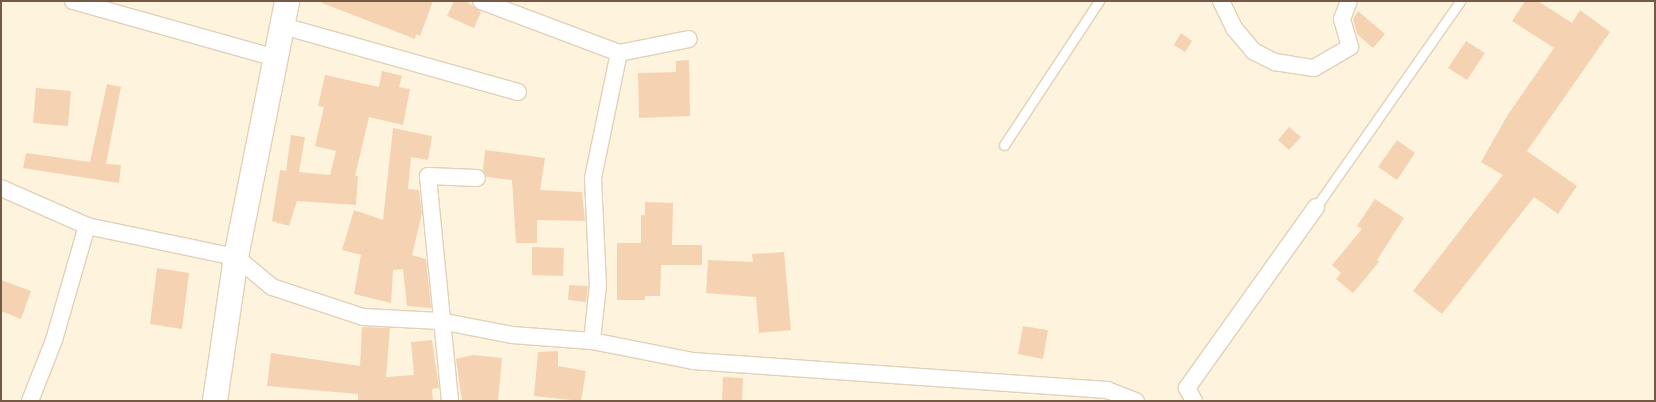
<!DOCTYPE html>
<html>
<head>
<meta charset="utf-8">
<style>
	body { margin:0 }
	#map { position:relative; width:1656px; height:402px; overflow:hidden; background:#fef4dd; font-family:Mulish,sans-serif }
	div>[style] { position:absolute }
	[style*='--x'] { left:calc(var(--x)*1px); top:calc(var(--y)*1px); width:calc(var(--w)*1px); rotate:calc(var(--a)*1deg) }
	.building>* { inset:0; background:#f5d2b2 }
	.roads { filter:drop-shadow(1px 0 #e2d0b9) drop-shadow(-1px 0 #e2d0b9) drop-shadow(0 1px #e2d0b9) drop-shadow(0 -1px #e2d0b9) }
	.lane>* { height:9px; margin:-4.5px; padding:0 4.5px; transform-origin:4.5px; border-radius:4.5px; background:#fff }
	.street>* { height:16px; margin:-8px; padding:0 8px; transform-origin:8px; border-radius:8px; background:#fff }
	.secondary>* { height:24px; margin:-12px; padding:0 12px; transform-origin:12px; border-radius:12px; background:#fff }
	span { translate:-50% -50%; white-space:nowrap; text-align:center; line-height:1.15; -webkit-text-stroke:4px #fff7e5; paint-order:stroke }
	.frame { position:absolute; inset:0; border:2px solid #755944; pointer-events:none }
</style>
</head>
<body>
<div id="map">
	<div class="building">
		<div style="clip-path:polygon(317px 1px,433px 1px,420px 36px,416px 34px,415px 39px)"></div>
		<div style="clip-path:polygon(454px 1px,466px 1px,481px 12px,474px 28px,447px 16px)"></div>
		<div style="clip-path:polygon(1525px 1px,1538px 1px,1572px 23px,1580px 10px,1610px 32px,1527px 151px,1577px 186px,1558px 214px,1534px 197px,1442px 314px,1413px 291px,1503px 175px,1481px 162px,1507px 116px,1554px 48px,1512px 21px)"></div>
		<div style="clip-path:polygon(1358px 11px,1385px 34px,1373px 48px,1357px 34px,1353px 19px)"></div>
		<div style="clip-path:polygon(1181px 33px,1192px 41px,1185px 52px,1174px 45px)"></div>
		<div style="clip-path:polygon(1466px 41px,1485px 53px,1467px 80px,1448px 68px)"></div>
		<div style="clip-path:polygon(689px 60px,690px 116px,639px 118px,638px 73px,676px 72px,676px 61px)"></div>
		<div style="clip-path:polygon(382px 71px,402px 76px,399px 87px,410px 89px,403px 125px,369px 117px,355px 176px,358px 176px,356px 205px,297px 201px,289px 226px,272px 221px,280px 170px,286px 171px,291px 135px,305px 137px,299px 172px,330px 175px,336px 151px,315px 146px,324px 107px,318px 106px,325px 75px,379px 87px)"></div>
		<div style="clip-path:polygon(107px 84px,121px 87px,106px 164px,121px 165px,119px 183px,23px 168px,26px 153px,90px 162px)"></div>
		<div style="clip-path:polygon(36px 88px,71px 91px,68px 126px,33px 123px)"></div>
		<div style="clip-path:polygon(1289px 127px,1301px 137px,1289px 150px,1278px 140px)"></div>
		<div style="clip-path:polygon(393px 128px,432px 136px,428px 160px,411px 157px,408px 189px,419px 190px,422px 213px,412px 255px,426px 259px,431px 308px,407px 306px,403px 269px,393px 270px,391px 303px,354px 294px,361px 255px,342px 250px,354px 210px,383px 220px)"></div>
		<div style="clip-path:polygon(1397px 140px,1415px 153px,1397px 180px,1378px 167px)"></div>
		<div style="clip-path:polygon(485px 150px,545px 158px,540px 190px,582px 192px,585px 221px,537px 220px,537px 243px,516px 243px,512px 180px,487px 177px,483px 170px)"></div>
		<div style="clip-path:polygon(1375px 199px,1404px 218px,1377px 260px,1379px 262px,1353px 293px,1336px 279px,1341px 273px,1332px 265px,1362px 229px,1357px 226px)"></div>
		<div style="clip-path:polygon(645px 202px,673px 203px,672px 245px,702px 245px,702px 265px,661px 265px,660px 296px,645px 296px,645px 300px,617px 300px,617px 243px,641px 243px,641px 215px,645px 215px)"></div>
		<div style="clip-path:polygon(532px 247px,564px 248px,563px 276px,532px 275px)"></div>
		<div style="clip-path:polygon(784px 252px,791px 330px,759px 333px,756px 297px,706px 293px,708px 260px,753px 262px,752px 254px)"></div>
		<div style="clip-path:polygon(157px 268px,189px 273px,182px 329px,150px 324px)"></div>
		<div style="clip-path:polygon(1px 280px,31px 291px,21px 319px,1px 311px)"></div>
		<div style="clip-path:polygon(569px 285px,588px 286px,586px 302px,568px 300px)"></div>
		<div style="clip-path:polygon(1023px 326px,1048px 330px,1043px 359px,1018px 354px)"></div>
		<div style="clip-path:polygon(362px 327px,390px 328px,386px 377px,414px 375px,411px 342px,432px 340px,439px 388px,432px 389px,433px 401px,358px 400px,358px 394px,267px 386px,271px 353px,360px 366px)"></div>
		<div style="clip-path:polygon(558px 351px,558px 366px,586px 371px,581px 401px,534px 396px,538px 352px)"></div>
		<div style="clip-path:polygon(473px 355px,502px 358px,498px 401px,462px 401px,456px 359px)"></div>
		<div style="clip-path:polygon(723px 377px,743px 378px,742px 401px,722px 401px)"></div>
	</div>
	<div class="roads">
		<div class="lane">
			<div style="--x:1004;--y:145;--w:173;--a:-56.6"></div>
			<div style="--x:1316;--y:207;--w:251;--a:-55"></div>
		</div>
		<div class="street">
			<div style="--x:73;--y:1;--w:211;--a:15.7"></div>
			<div style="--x:481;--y:1;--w:147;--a:20.6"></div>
			<div style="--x:619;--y:53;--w:71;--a:-11.3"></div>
			<div style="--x:1221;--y:1;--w:30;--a:64"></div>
			<div style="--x:1234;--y:28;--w:30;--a:50"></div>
			<div style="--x:1253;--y:51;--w:25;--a:27"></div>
			<div style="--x:1275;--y:62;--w:39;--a:9"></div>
			<div style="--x:1314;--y:68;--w:42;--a:-30.3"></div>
			<div style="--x:1350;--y:47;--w:29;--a:-106"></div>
			<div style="--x:1342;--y:19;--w:19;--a:-69"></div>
			<div style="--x:283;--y:26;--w:244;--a:15.7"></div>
			<div style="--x:1;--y:188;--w:94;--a:23.8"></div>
			<div style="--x:87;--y:226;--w:152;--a:11.8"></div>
			<div style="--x:236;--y:257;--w:47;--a:39.8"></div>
			<div style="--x:272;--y:287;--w:96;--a:18.2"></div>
			<div style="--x:363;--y:317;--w:77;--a:3"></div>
			<div style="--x:440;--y:321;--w:73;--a:11"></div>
			<div style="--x:512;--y:335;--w:80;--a:4.3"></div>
			<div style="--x:592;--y:341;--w:103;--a:11.2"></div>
			<div style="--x:693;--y:361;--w:415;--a:4"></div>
			<div style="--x:1107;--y:390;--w:31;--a:21"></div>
			<div style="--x:592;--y:341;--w:56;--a:-83.9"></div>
			<div style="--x:598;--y:285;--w:107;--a:-92.7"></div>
			<div style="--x:593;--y:178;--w:128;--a:-78.3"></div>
			<div style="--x:30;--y:401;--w:66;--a:-68.5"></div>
			<div style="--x:54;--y:340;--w:119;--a:-73.9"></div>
			<div style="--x:450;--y:401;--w:226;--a:-95.6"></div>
			<div style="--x:428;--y:176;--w:49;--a:2.3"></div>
			<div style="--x:1194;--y:401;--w:15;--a:-118"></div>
			<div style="--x:1187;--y:388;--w:222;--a:-54.5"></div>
		</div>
		<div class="secondary">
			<div style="--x:215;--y:401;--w:146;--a:-81.7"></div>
			<div style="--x:236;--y:257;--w:261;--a:-78.7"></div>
		</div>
	</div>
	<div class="frame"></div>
</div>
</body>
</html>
